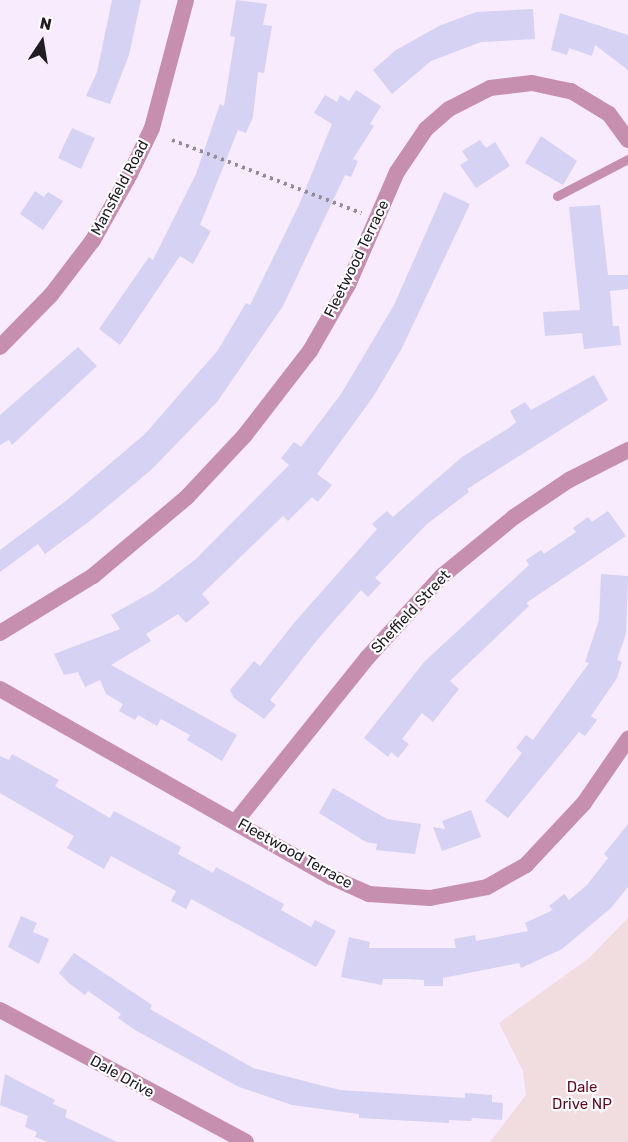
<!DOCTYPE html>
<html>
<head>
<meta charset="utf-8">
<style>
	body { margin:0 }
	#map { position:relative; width:628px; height:1142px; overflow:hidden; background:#f8ebfe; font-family:Rubik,sans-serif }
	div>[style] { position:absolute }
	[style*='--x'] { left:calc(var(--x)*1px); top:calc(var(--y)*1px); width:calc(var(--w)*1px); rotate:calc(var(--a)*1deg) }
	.green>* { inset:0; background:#f1dcdf }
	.building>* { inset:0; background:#d5d2f4 }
	.path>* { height:4px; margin-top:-2px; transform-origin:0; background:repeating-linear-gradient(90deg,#958b99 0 3px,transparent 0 7.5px) }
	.service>* { height:9px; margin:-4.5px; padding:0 4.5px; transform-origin:4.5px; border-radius:4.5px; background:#c68fb0 }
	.minor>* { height:16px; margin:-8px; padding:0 8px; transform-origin:8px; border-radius:8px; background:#c68fb0 }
	.tertiary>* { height:16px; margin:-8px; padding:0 8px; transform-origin:8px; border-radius:8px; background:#c68fb0 }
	span { translate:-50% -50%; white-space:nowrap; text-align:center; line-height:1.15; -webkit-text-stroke:4.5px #fefefe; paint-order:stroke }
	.street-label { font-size:15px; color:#211b24 }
	.park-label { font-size:15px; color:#5e0824 }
	.north { position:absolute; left:12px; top:12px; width:60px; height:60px; -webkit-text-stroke:4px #fefefe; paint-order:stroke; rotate:12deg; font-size:16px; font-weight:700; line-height:24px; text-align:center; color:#211b24 }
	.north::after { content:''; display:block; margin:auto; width:21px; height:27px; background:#211b24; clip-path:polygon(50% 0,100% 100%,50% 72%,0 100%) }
</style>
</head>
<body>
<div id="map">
	<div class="green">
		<div style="clip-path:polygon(628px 918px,628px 1142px,490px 1142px,526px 1095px,523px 1071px,499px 1023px,589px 958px)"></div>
	</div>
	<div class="building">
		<div style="clip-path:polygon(112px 0,141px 0,129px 55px,110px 104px,86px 96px,97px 72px)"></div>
		<div style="clip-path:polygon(236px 0,267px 4px,263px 25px,272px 26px,264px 73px,258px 72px,253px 117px,246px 133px,238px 130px,200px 225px,211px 231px,193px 264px,180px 256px,120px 345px,99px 329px,149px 257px,153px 260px,196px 174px,220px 104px,224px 106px,235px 37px,230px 36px)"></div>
		<div style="clip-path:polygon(533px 9px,535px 39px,481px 42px,431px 61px,392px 94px,373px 70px,396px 50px,439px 26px,476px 12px)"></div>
		<div style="clip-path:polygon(560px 13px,628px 35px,628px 70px,595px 45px,592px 56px,569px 48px,567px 55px,551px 50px)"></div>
		<div style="clip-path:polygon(356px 90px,381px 106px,370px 124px,374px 126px,353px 159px,358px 161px,351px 177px,345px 175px,283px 306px,217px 402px,151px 470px,91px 520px,45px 554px,38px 544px,0 572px,0 550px,67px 500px,145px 434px,218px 350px,246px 303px,250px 305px,299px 205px,332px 124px,314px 113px,325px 95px,337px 102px,340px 95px,349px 101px)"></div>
		<div style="clip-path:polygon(72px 128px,95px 138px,81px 169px,58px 158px)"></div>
		<div style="clip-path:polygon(541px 136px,577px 161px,563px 185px,525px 163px)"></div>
		<div style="clip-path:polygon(480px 140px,486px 148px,495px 142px,510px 166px,476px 188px,460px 165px,468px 160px,462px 151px)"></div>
		<div style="clip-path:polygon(35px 191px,44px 197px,48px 192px,63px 201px,43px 230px,20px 214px)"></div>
		<div style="clip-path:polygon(444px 192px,470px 204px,401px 350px,373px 397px,317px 474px,332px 485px,318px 502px,312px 497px,288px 521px,283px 516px,202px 594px,210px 603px,186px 623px,178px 614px,146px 634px,151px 641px,111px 665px,237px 735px,222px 761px,187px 740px,190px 735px,161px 719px,157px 726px,138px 715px,135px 720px,119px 711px,123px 704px,106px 694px,100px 680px,85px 687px,78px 672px,64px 675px,54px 654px,120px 629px,111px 615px,154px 591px,196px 559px,289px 465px,281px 458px,294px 442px,301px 447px,341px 394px,394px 305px)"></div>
		<div style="clip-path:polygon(600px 205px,608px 275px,628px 275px,628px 289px,610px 291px,613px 326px,619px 326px,621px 345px,584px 349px,582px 333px,545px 336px,543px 312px,580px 310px,569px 207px)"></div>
		<div style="clip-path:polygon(78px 347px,97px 366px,12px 445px,9px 440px,0 445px,0 415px)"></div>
		<div style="clip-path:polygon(594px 375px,608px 400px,467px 489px,469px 492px,427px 524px,375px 578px,381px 583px,368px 597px,361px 590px,318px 639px,270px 700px,276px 705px,264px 719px,234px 698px,230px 690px,254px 661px,260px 666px,294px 623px,377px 529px,372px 524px,387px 511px,393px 517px,462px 457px,509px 428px,516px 422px,510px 411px,525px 402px,531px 410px)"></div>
		<div style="clip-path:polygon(608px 511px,626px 536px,526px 603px,529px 606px,450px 681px,459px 689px,433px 722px,422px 713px,402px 739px,409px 744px,398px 758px,391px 752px,388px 757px,364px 738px,424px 662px,529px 565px,526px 560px,541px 550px,544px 554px,576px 532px,573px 528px,588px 517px,592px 522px)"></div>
		<div style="clip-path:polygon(601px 574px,628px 576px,626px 634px,617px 660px,622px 662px,617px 678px,591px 716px,597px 720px,585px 736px,579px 732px,508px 818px,485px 801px,522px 753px,516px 748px,526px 735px,533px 740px,589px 663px,585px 662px,599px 620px)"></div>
		<div style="clip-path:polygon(12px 754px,59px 780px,55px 786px,110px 818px,114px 811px,181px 847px,178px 854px,213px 873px,216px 867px,284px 904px,281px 910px,311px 927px,315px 920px,336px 931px,316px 967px,191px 899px,186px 909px,171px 901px,176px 891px,111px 856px,104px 869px,67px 848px,74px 836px,0 793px,0 756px,9px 760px)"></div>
		<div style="clip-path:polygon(333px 788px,387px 819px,421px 824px,415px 854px,376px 850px,377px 844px,366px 842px,319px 813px)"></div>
		<div style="clip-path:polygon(471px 810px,481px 837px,442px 851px,433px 827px,445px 829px,442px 821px)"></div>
		<div style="clip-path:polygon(628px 824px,628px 887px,611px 908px,562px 949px,521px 968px,519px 963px,443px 978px,443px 986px,424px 986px,424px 980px,406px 979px,383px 979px,382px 985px,341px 977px,349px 937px,370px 942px,369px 948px,456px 948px,454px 939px,475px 935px,476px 941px,528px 931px,525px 923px,553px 910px,549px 906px,564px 894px,569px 900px,587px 885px,608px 858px,604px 854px)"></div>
		<div style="clip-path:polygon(21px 916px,37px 923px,33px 932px,49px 939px,39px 964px,8px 947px)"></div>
		<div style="clip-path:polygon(74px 953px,152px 1005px,150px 1009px,253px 1068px,340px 1090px,465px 1098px,465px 1093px,492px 1095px,492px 1102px,503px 1103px,502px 1120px,472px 1118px,471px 1121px,449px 1120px,449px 1123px,359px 1118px,359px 1114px,292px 1105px,239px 1087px,135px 1030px,118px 1018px,121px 1014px,88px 991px,85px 995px,70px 984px,59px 973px)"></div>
		<div style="clip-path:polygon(5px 1074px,55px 1100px,53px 1104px,67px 1110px,65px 1117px,117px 1142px,48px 1142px,35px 1137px,37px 1132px,25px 1127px,28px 1116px,0 1105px)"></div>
	</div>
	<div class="path">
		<div style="--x:172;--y:140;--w:203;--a:21.1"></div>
	</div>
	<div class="service">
		<div style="--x:557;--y:196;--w:80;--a:-27.5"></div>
	</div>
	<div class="minor">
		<div style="--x:0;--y:347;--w:73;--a:-45.6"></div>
		<div style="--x:51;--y:295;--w:69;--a:-52.6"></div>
		<div style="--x:93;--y:240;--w:76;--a:-60.7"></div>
		<div style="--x:130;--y:174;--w:51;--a:-64.4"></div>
		<div style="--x:152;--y:128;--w:132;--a:-75.1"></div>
		<div style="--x:0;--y:633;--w:109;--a:-31.5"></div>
		<div style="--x:93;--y:576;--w:123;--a:-40"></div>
		<div style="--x:187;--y:497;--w:85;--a:-46.9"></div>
		<div style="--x:245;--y:435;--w:106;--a:-52.3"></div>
		<div style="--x:310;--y:351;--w:76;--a:-60.1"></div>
		<div style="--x:348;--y:285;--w:123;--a:-66.6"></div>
		<div style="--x:397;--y:172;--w:52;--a:-56"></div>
		<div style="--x:426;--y:129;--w:30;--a:-41"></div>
		<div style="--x:449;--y:109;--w:46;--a:-27.1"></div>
		<div style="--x:490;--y:88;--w:42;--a:-6.8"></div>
		<div style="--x:532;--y:83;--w:40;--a:12"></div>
		<div style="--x:571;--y:91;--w:44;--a:31.2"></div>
		<div style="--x:609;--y:114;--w:32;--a:54"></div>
		<div style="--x:0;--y:689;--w:381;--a:29.6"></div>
		<div style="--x:331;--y:877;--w:42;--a:24.1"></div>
		<div style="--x:369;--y:894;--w:61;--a:3.8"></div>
		<div style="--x:430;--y:898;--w:58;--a:-10.9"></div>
		<div style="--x:487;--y:887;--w:45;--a:-29.4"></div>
		<div style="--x:526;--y:865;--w:85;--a:-46.9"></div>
		<div style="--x:584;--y:803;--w:78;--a:-55.5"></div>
		<div style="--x:236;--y:821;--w:209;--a:-51.2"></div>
		<div style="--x:367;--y:658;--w:111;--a:-47.6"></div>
		<div style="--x:442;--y:576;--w:93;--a:-39.3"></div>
		<div style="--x:514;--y:517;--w:66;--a:-33.9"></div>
		<div style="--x:569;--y:480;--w:66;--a:-27"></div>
	</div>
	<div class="tertiary">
		<div style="--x:0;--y:1010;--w:279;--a:28.2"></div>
	</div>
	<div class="street-label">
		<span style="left:120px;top:188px;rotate:-62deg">Mansfield Road</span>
		<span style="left:357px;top:259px;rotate:-64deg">Fleetwood Terrace</span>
		<span style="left:411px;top:612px;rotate:-47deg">Sheffield Street</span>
		<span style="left:295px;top:854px;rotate:29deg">Fleetwood Terrace</span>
		<span style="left:122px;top:1077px;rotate:29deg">Dale Drive</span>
	</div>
	<div class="park-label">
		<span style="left:582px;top:1096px">Dale<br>Drive NP</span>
	</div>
	<div class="north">N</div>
</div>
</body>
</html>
